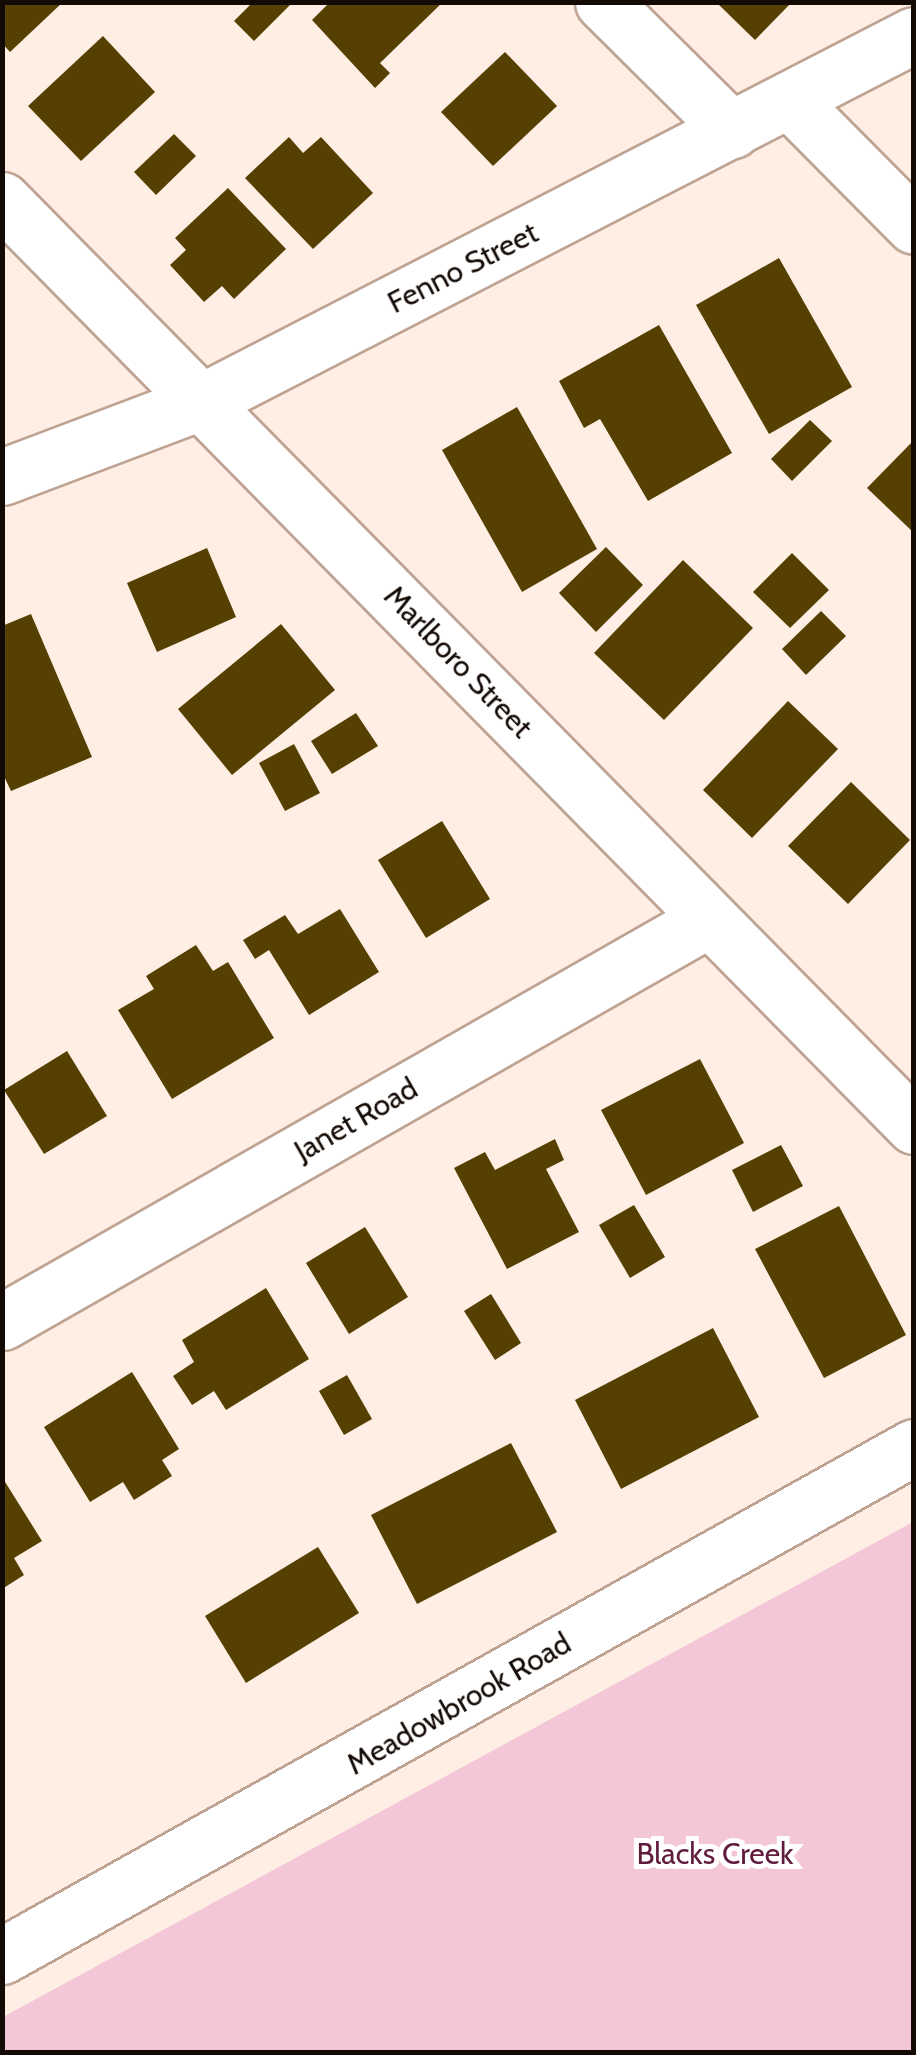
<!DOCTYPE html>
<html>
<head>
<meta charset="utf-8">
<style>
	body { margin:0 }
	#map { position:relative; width:916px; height:2055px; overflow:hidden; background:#ffeee3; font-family:Cabin,sans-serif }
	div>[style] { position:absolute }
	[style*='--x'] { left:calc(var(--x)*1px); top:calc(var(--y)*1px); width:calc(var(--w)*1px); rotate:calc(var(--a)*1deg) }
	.green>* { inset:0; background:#f3c7d7 }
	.building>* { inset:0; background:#554001 }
	.roads { filter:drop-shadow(2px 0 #bea392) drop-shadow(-2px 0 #bea392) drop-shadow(0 2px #bea392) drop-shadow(0 -2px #bea392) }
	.street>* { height:55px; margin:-27.5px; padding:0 27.5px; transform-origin:27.5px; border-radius:27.5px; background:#fff }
	.secondary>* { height:55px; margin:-27.5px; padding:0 27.5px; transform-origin:27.5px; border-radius:27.5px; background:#fff }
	span { translate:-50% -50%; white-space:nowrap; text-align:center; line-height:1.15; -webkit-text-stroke:10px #fff; paint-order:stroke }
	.street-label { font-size:30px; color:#130a05 }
	.park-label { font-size:30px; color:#611b3d }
	.frame { position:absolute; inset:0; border:5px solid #130a05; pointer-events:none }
</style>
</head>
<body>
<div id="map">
	<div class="green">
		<div style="clip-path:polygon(913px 1522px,913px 2052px,3px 2052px,3px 2017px)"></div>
	</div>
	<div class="building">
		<div style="clip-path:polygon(2px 2px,63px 2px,10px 52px,2px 43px)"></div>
		<div style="clip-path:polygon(253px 2px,293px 2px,254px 41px,234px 21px)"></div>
		<div style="clip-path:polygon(330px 2px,443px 2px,380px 63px,390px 73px,375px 88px,312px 20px)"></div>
		<div style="clip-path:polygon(716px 2px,792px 2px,755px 40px)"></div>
		<div style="clip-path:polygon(103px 36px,155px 92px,81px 161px,28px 106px)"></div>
		<div style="clip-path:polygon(505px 52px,557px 106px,493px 166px,441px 112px)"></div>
		<div style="clip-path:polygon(174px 134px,196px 156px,156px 195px,134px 172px)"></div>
		<div style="clip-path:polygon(289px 137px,303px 153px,321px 137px,373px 193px,313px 249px,245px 178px)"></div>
		<div style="clip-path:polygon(228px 188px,286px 249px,234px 299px,222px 286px,204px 302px,170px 265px,186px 250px,175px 238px)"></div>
		<div style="clip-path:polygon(779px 258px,852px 387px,769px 434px,696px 305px)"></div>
		<div style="clip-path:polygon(659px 325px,732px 453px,648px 501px,600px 419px,584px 428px,559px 381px)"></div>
		<div style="clip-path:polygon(517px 407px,597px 549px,522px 592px,442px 450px)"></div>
		<div style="clip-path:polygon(810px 420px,832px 441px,792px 481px,771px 459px)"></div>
		<div style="clip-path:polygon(914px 440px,914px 533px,867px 488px)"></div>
		<div style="clip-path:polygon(606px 547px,643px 585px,596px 632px,559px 593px)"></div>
		<div style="clip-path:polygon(207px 548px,236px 617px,157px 652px,127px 583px)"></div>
		<div style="clip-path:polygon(792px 553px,829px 590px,790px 628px,753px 592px)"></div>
		<div style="clip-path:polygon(683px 560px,753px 628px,664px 720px,594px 653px)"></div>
		<div style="clip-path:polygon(821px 611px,846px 636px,806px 675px,782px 649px)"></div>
		<div style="clip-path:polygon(31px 614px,92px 757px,11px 791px,2px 772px,2px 626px)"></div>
		<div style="clip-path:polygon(281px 624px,335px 690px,232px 775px,178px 709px)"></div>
		<div style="clip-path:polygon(788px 701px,838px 749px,752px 838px,703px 790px)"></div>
		<div style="clip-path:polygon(356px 713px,378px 746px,332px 774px,311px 741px)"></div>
		<div style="clip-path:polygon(294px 744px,320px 793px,285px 811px,259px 763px)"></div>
		<div style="clip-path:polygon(851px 782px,910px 840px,848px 904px,788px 846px)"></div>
		<div style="clip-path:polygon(442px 821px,490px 899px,426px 938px,378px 860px)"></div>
		<div style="clip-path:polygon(340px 909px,379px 972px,309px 1015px,269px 950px,255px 959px,243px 940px,285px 915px,298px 934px)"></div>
		<div style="clip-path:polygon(196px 945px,213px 971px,228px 962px,274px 1038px,172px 1099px,118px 1010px,154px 989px,146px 976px)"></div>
		<div style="clip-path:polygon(67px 1051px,107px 1116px,44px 1154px,4px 1090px)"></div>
		<div style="clip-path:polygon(700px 1059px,744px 1143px,646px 1195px,601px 1110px)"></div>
		<div style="clip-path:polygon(555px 1139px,564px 1160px,546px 1169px,579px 1232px,507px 1269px,454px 1168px,485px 1152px,495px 1170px)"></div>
		<div style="clip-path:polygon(781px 1145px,803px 1186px,753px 1212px,732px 1170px)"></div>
		<div style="clip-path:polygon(634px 1205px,665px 1257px,630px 1278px,599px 1225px)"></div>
		<div style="clip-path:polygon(839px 1206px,906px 1335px,824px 1378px,755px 1249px)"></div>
		<div style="clip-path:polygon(365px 1227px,408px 1297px,349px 1334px,306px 1263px)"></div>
		<div style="clip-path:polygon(266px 1288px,309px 1359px,226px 1410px,214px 1391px,192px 1405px,173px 1376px,194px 1362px,182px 1340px)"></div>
		<div style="clip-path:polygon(491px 1294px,521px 1343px,495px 1360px,464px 1311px)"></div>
		<div style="clip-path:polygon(713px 1328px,759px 1417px,621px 1489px,575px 1400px)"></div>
		<div style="clip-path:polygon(132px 1372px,179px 1449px,162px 1460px,172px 1476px,134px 1500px,123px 1482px,90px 1502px,44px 1427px)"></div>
		<div style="clip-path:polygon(347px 1375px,372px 1419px,344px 1435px,319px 1391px)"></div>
		<div style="clip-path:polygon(511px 1443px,557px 1532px,417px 1604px,371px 1515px)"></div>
		<div style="clip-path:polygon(2px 1477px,42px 1541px,14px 1558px,24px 1575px,2px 1589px)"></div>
		<div style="clip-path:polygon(318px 1547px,359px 1613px,246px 1683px,205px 1616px)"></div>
	</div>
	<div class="roads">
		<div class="street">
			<div style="--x:603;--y:2;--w:182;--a:44.8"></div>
			<div style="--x:789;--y:100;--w:177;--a:45.2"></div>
			<div style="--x:2;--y:200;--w:1300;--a:45.44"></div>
			<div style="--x:2;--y:1322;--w:814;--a:-29.68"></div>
			<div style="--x:2;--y:1956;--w:1044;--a:-29.17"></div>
		</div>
		<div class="secondary">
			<div style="--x:2;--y:477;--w:215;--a:-20.7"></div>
			<div style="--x:203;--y:401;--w:800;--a:-27.24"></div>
		</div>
	</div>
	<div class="street-label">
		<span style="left:463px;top:268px;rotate:-27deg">Fenno Street</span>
		<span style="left:458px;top:662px;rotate:46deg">Marlboro Street</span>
		<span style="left:356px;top:1120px;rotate:-30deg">Janet Road</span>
		<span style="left:459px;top:1704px;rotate:-30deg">Meadowbrook Road</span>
	</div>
	<div class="park-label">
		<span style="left:715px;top:1854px">Blacks Creek</span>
	</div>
	<div class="frame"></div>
</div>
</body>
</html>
